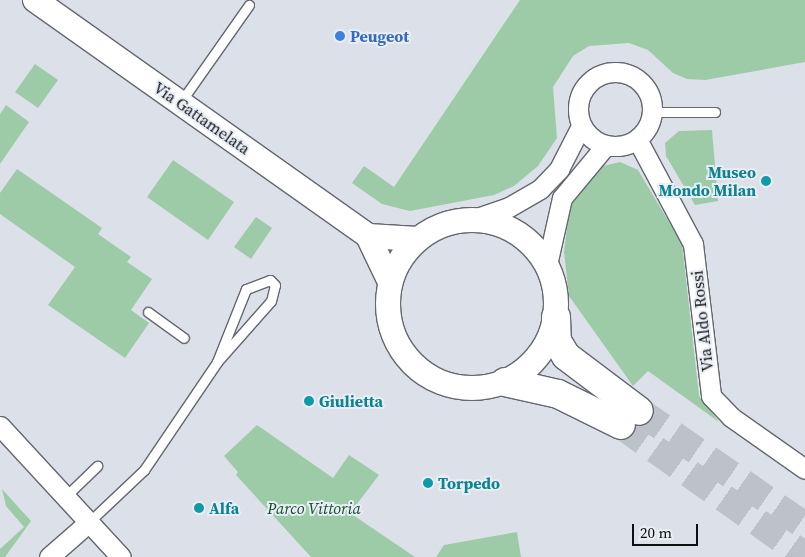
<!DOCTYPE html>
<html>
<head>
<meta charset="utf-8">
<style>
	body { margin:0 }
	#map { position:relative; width:805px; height:557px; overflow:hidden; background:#dce0e8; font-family:"Source Serif 4",serif }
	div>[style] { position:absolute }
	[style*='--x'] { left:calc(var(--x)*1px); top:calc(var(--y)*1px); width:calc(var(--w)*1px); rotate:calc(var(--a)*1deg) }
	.green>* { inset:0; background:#9dcba8 }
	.trunk-tunnel>* { height:28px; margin-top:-14px; transform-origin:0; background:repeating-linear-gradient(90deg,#bdc1c8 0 28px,transparent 0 42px) }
	.roads { filter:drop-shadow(1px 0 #64676e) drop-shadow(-1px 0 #64676e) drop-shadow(0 1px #64676e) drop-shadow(0 -1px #64676e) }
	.service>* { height:9px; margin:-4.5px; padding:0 4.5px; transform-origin:4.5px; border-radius:4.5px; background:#fff }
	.minor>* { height:19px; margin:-9.5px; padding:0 9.5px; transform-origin:9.5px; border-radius:9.5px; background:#fff }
	.minor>.ring { margin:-9.5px; padding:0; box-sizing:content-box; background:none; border:19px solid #fff; border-radius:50% }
	.tertiary>* { height:24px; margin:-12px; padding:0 12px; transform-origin:12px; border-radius:12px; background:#fff }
	.tertiary>.ring { margin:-12px; padding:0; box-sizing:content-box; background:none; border:24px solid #fff; border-radius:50% }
	.trunk>* { height:28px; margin:-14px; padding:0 14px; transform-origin:14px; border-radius:14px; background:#fff }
	.dots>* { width:14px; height:14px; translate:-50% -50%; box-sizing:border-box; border:2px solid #e9edf5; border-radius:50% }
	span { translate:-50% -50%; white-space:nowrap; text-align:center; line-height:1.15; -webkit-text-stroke:4px #e9edf5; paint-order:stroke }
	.shop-label { font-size:16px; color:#366cbe; font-weight:700 }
	.left { translate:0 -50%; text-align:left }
	.street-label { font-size:16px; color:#0d0f11 }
	.culture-label { font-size:16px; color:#0d838f; font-weight:700 }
	.right { translate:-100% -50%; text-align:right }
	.park-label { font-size:16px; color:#124e29; font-style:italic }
	.scale { position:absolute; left:632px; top:524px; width:66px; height:22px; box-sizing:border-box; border:2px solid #0d0f11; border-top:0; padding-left:6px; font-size:15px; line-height:18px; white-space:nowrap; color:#0d0f11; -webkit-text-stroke:4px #e9edf5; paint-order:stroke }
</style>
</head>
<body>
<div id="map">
	<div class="green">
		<div style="clip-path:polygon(520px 0,805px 0,805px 62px,705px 80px,687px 79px,673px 73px,648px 50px,629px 43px,589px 46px,573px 56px,553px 87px,557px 138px,538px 166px,514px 186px,494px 195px,410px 211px,382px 204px,352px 183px,364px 166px,394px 187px)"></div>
		<div style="clip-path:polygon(35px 64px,58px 80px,38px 108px,15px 92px)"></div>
		<div style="clip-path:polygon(6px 105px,29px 122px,0 164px,0 114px)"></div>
		<div style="clip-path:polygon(712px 130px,718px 201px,695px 205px,666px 156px,665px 143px,679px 131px)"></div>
		<div style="clip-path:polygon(173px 160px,234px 202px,208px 240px,147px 197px)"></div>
		<div style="clip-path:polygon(620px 162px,638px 170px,682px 244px,699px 396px,719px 422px,648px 371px,633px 386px,569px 296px,564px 252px,569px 212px,578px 189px,599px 167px)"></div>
		<div style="clip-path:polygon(17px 169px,102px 228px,98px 234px,131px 257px,127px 262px,152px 279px,131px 310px,149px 323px,125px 358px,48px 305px,75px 267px,0 214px,0 193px)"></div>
		<div style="clip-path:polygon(256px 217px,272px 228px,251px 259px,234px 247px)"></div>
		<div style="clip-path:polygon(257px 425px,333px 478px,349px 455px,379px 475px,350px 513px,415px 557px,311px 557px,236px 475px,238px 472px,224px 456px)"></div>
		<div style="clip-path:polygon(2px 489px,31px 521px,5px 557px,0 557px,0 549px,24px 527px,6px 506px)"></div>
		<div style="clip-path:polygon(517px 532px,521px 557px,436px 557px,444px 545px)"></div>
	</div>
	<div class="trunk-tunnel">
		<div style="--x:639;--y:411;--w:202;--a:34.7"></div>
		<div style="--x:621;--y:425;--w:226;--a:35.4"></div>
	</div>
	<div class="roads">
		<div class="service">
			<div style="--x:180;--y:103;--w:120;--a:-54.9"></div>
			<div style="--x:652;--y:112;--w:63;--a:0"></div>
			<div style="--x:148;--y:312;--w:44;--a:35.8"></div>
			<div style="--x:65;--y:497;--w:45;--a:-44.1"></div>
			<div style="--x:89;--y:522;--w:76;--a:-43.4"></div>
			<div style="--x:144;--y:470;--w:130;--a:-55.9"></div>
			<div style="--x:217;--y:362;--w:81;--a:-48.5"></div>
			<div style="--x:271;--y:301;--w:16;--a:-76"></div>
			<div style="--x:275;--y:285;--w:7;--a:-135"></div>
			<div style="--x:270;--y:280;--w:26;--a:159"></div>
			<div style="--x:246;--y:289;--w:79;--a:111.7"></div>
		</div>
		<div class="minor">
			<div class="ring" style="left:578px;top:72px;width:55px;height:55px"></div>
			<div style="--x:637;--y:139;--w:119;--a:61.9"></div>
			<div style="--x:693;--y:244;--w:153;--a:83.2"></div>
			<div style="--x:711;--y:396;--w:29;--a:46"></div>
			<div style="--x:731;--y:417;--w:90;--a:35.1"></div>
			<div style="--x:474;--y:219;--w:37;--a:-19"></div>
			<div style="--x:509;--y:207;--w:36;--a:-30"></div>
			<div style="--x:540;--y:189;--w:28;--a:-46"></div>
			<div style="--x:559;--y:169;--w:48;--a:-62.9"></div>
			<div style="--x:547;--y:265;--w:69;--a:-77.4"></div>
			<div style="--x:562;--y:198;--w:69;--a:-50.3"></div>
			<div style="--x:0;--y:426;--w:178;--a:47.3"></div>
			<div style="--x:49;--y:557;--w:53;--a:-41.2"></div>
		</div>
		<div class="tertiary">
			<div style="--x:35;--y:0;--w:408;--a:35.3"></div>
			<div style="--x:368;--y:236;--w:50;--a:3.4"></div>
			<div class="ring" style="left:388px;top:220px;width:144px;height:144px"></div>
			<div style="--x:368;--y:236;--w:51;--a:64.4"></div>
		</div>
		<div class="trunk">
			<div style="--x:556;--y:317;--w:24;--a:88"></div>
			<div style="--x:557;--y:341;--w:17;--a:59"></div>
			<div style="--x:566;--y:356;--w:91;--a:37"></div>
			<div style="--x:505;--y:382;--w:54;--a:12.8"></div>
			<div style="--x:558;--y:394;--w:70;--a:26.2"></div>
		</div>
	</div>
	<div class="dots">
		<div style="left:340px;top:36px;background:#3f7fe0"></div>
		<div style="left:766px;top:181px;background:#0f9aa8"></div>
		<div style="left:309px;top:401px;background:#0f9aa8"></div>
		<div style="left:428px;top:483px;background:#0f9aa8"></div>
		<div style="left:199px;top:508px;background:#0f9aa8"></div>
	</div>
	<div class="shop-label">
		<span class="left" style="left:350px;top:36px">Peugeot</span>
	</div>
	<div class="street-label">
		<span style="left:202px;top:118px;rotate:35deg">Via Gattamelata</span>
		<span style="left:702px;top:321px;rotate:-96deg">Via Aldo Rossi</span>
	</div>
	<div class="culture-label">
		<span class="right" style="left:756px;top:181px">Museo<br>Mondo Milan</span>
		<span class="left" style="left:319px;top:401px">Giulietta</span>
		<span class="left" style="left:438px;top:483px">Torpedo</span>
		<span class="left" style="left:209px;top:508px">Alfa</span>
	</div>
	<div class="park-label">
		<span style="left:314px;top:508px">Parco Vittoria</span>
	</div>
	<div class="scale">20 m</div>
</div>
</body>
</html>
